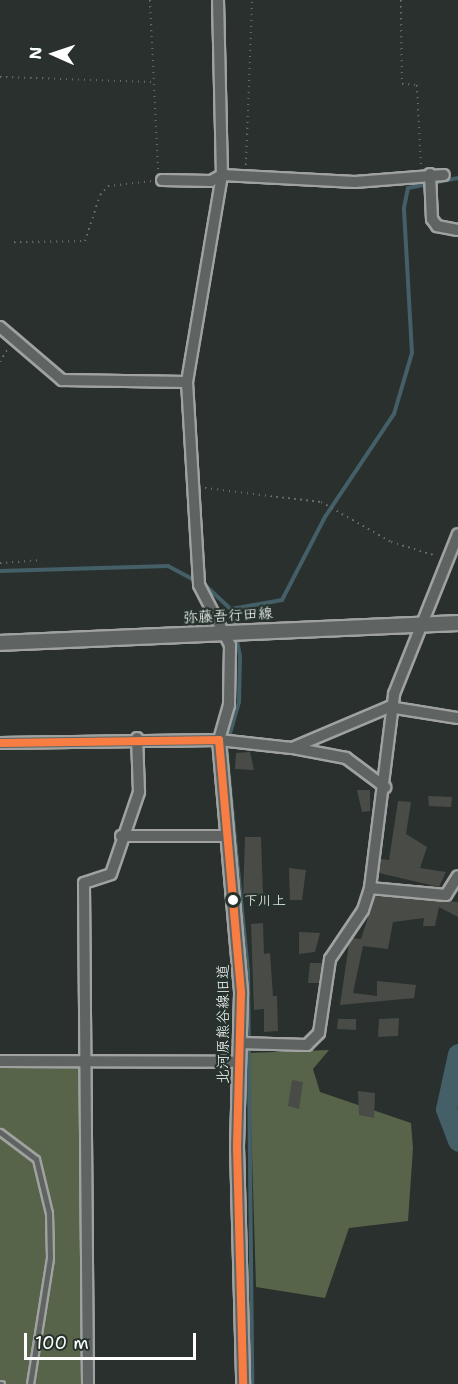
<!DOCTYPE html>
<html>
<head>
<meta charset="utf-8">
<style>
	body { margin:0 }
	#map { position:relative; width:458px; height:1384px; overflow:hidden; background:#29302d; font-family:"Shantell Sans","Klee One",sans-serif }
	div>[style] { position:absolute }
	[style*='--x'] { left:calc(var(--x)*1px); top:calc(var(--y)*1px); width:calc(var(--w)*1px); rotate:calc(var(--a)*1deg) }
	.green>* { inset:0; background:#57644a }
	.stream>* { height:4px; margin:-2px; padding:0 2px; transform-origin:2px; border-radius:2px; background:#445f67 }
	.river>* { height:21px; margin:-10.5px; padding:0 10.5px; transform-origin:10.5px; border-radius:10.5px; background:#445f67 }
	.building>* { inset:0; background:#494c46 }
	.path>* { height:2px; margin-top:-1px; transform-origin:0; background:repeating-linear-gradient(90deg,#686c69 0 1.5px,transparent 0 6px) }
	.roads { filter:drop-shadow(2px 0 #9fa2a0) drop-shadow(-2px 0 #9fa2a0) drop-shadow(0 2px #9fa2a0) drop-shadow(0 -2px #9fa2a0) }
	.service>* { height:5px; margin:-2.5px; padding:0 2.5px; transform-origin:2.5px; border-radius:2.5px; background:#5f6362 }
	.minor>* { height:10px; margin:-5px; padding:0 5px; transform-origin:5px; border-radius:5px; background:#5f6362 }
	.tertiary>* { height:12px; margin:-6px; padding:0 6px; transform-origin:6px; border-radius:6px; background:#5f6362 }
	.secondary>* { height:14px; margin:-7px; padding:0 7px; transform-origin:7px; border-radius:7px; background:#5f6362 }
	.bus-1>* { height:8px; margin:-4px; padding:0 4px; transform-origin:4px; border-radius:4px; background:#f77d43 }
	.dots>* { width:16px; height:16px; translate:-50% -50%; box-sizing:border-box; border:3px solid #26332d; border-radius:50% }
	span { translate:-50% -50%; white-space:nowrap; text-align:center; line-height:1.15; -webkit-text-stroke:4.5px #26332d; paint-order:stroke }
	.bus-label { font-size:14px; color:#fff }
	.left { translate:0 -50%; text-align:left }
	.street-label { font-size:15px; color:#fff }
	.north { position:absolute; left:24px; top:24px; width:60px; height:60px; -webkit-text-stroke:4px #26332d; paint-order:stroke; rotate:273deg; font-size:16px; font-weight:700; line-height:24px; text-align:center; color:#fff }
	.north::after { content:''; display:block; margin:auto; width:21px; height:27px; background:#fff; clip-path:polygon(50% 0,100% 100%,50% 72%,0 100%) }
	.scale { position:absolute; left:24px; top:1333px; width:172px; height:27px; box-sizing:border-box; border:3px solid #fff; border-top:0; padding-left:8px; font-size:18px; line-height:21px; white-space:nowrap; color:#fff; -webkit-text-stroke:4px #26332d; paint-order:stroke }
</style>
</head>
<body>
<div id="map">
	<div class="green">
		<div style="clip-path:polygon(329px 1050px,313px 1069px,320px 1092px,411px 1123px,413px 1148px,408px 1221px,349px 1228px,325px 1298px,256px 1287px,249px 1053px)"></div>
		<div style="clip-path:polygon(82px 1064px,83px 1384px,0 1384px,0 1065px)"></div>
	</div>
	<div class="stream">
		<div style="--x:0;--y:571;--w:168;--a:-1.7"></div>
		<div style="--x:168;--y:566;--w:44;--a:28.3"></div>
		<div style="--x:207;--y:587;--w:33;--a:43"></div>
		<div style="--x:231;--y:609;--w:48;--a:79.2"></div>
		<div style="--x:240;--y:656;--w:46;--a:91.2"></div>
		<div style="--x:239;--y:702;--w:47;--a:106.1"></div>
		<div style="--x:226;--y:747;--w:226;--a:84.4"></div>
		<div style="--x:248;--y:972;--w:412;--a:89.4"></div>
		<div style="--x:231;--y:609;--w:52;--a:-10"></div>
		<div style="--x:282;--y:600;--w:93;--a:-62.6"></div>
		<div style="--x:325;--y:517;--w:124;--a:-56.2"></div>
		<div style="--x:394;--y:414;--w:64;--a:-73.6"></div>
		<div style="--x:412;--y:353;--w:145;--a:-93.2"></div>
		<div style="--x:404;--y:208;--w:20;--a:-79"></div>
		<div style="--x:408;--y:188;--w:51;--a:-11.3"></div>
	</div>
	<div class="river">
		<div style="--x:458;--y:1054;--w:56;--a:102.3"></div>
		<div style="--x:446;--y:1109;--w:34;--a:69"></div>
	</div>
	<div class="building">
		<div style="clip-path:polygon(250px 752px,254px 770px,235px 769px,236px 753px)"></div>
		<div style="clip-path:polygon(357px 790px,370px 790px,370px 811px,362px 812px)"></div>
		<div style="clip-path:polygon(428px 796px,452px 797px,451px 807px,429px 806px)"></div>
		<div style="clip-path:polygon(398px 801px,411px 802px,406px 834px,427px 847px,420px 868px,446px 872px,439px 887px,379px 873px,381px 859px,389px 860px)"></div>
		<div style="clip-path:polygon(245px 837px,261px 837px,263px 895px,243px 898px)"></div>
		<div style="clip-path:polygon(289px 868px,306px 870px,302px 900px,290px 900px)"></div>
		<div style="clip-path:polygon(375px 896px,458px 902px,458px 917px,439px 907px,435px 926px,423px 926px,424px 918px,393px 922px,388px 949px,363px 946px,353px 993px,377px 996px,377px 981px,416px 985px,414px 998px,340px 1005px,349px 944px,353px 938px,361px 939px)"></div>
		<div style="clip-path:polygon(263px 923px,264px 954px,270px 953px,273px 996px,277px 996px,278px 1031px,264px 1032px,264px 1009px,254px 1010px,251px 924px)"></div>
		<div style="clip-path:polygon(299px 932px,320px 933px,315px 952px,299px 954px)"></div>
		<div style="clip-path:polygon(310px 963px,322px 963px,319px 983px,308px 983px)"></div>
		<div style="clip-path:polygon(399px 1018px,398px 1036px,378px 1037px,379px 1019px)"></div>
		<div style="clip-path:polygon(338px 1019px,356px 1019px,356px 1030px,337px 1029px)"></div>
		<div style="clip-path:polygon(292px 1080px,303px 1082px,299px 1109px,288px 1106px)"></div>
		<div style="clip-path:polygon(358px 1091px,375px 1093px,374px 1118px,359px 1115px)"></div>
	</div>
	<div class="path">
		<div style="--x:150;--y:0;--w:170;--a:87.3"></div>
		<div style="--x:401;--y:0;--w:84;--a:89.3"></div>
		<div style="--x:402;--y:84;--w:15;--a:4"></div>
		<div style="--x:417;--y:85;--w:81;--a:87.2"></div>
		<div style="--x:0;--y:77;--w:153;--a:1.9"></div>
		<div style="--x:246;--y:165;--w:165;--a:-87.9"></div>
		<div style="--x:14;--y:242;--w:71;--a:-0.8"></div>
		<div style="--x:85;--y:241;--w:48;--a:-71.9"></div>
		<div style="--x:100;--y:195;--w:12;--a:-48"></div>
		<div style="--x:108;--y:186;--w:45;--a:-6.3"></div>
		<div style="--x:0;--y:362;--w:16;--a:-60"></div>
		<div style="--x:205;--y:488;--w:117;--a:6.9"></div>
		<div style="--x:321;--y:502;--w:81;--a:29.7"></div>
		<div style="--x:391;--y:542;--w:48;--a:16.9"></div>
		<div style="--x:0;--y:563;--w:41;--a:-4.2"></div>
	</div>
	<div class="roads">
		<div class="service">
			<div style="--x:0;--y:1132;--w:45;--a:36.9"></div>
			<div style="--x:36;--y:1159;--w:56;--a:76.5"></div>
			<div style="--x:49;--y:1213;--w:45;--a:88.7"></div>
			<div style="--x:50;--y:1258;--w:128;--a:99"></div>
			<div style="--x:0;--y:1384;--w:1;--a:0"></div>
		</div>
		<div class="minor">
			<div style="--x:218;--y:0;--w:175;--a:88.7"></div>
			<div style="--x:222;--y:175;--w:210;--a:99.6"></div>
			<div style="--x:187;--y:382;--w:203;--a:86.6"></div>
			<div style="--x:199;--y:585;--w:68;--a:62.7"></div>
			<div style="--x:230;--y:645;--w:60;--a:91"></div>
			<div style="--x:229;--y:705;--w:36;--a:106"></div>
			<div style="--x:430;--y:174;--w:45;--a:87.5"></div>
			<div style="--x:432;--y:219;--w:9;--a:54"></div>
			<div style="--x:437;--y:226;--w:21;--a:11"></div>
			<div style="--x:162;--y:180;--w:49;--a:1.2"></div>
			<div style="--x:211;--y:181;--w:13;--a:-29"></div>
			<div style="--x:222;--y:175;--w:133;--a:3"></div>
			<div style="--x:355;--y:182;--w:89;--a:-4.5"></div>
			<div style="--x:0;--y:327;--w:82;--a:40.5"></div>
			<div style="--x:62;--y:380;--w:125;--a:0.9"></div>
			<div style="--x:0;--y:743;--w:219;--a:-0.8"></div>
			<div style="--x:219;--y:740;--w:73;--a:6.3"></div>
			<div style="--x:292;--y:748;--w:105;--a:-22.9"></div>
			<div style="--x:389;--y:707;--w:70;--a:9.1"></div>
			<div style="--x:293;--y:748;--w:54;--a:10.7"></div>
			<div style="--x:346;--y:758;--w:49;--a:36.6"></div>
			<div style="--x:121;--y:836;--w:107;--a:0"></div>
			<div style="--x:370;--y:888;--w:76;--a:5.3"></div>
			<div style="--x:446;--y:895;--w:22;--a:-58"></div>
			<div style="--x:240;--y:1043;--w:67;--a:1.7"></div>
			<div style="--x:307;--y:1045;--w:17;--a:-45"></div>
			<div style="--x:319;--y:1033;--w:75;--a:-81.5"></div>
			<div style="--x:330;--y:959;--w:59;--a:-56"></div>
			<div style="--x:363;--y:910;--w:23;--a:-72"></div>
			<div style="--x:370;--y:888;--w:195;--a:-82.9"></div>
			<div style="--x:394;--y:694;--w:172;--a:-68.2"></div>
			<div style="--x:0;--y:1061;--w:240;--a:0.2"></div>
			<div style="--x:88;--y:1384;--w:501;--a:-90.46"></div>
			<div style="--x:84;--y:883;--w:28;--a:-18"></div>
			<div style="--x:111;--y:874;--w:87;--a:-71.1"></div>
			<div style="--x:139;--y:792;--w:54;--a:-92.1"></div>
		</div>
		<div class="tertiary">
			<div style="--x:219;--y:740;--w:255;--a:85"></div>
			<div style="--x:241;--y:994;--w:153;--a:91.5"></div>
			<div style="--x:237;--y:1147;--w:237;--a:88.5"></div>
		</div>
		<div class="secondary">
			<div style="--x:0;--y:643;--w:458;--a:-2.5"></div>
		</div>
	</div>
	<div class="bus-1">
		<div style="--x:219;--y:740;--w:255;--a:85"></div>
		<div style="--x:241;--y:994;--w:153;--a:91.5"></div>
		<div style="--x:237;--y:1147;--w:237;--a:88.5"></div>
		<div style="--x:0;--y:743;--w:219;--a:-0.8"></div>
	</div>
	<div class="dots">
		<div style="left:233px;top:900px;background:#fff"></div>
	</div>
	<div class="bus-label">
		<span class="left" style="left:244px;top:900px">下川上</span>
	</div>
	<div class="street-label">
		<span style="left:228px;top:616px;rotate:-3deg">弥藤吾行田線</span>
		<span style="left:224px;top:1024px;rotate:-90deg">北河原熊谷線旧道</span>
	</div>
	<div class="north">N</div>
	<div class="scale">100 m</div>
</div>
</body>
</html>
